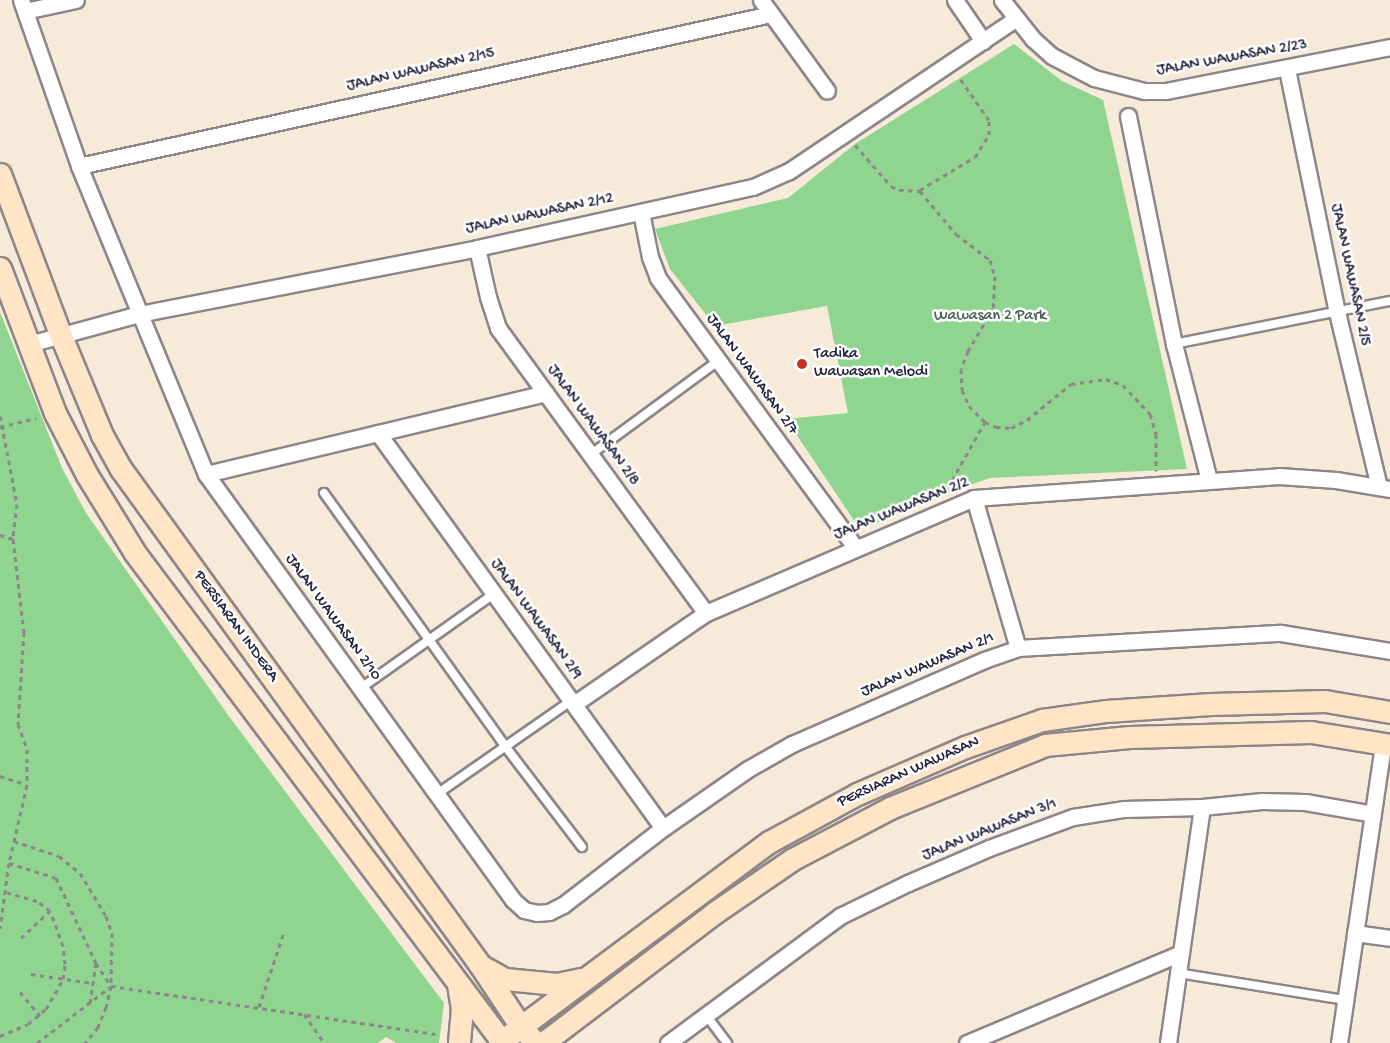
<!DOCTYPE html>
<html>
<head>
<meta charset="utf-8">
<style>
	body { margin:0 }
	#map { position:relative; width:1390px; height:1043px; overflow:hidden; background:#f7ead8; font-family:"Gochi Hand",sans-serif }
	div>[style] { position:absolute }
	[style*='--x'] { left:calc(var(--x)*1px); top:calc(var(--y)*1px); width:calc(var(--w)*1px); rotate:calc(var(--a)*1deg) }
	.green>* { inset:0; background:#90d58f }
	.path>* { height:3px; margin-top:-1.5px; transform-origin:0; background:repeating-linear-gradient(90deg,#8c868a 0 4.5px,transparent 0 9px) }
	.roads { filter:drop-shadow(2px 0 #8c868a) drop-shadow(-2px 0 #8c868a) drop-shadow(0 2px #8c868a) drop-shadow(0 -2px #8c868a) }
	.service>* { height:8px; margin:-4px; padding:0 4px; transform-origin:4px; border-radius:4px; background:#fff }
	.minor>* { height:15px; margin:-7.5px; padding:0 7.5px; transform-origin:7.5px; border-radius:7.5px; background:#fff }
	.secondary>* { height:21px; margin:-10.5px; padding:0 10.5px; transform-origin:10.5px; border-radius:10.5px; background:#ffe4c6 }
	.dots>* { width:16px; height:16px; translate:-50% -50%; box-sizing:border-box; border:3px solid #fff; border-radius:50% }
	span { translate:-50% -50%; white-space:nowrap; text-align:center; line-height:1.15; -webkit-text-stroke:5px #fff; paint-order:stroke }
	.street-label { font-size:16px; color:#22223b }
	.park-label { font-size:16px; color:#486158 }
	.poi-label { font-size:16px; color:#22223b }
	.left { translate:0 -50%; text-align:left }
</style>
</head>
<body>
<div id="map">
	<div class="green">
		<div style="clip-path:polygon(1014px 44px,1062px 81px,1103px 100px,1187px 469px,990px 478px,961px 488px,872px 525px,857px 525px,786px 419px,848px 413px,827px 306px,715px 326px,670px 269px,655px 229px,788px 198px,855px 144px)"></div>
		<div style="clip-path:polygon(0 312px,62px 468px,86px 513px,228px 715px,444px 1003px,439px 1043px,396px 1043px,386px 1037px,378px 1043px,0 1043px)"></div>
	</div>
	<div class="path">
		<div style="--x:855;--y:145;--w:55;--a:48.7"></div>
		<div style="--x:891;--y:186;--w:9;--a:27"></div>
		<div style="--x:899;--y:190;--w:21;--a:3"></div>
		<div style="--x:920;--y:191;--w:56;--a:50.1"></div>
		<div style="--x:956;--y:234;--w:43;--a:37.4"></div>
		<div style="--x:990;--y:260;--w:17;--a:73"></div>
		<div style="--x:995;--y:276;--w:33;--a:93"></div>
		<div style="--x:993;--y:309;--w:49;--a:120.8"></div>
		<div style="--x:968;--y:351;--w:19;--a:111"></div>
		<div style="--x:961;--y:369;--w:21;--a:87"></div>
		<div style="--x:962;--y:390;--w:17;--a:66"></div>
		<div style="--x:969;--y:406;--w:23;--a:45"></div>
		<div style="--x:985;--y:422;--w:12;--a:24"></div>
		<div style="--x:996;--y:427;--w:15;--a:4"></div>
		<div style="--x:1011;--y:428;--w:18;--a:-27"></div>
		<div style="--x:1027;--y:420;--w:57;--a:-39.3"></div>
		<div style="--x:1071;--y:384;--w:35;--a:-8"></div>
		<div style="--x:1106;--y:379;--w:18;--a:19"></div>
		<div style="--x:1123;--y:385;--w:40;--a:47"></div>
		<div style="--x:1150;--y:414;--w:21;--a:73"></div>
		<div style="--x:1156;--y:434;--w:37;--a:90"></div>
		<div style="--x:920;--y:190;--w:64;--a:-31"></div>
		<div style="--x:975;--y:157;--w:26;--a:-58"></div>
		<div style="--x:989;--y:135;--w:15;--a:-90"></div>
		<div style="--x:989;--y:120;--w:52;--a:-124.9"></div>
		<div style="--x:0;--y:416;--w:90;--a:79.1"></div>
		<div style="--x:17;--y:504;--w:35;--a:97"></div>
		<div style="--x:13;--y:539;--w:94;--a:83.3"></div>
		<div style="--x:24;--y:632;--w:92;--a:93.7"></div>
		<div style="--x:18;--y:724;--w:27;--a:70"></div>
		<div style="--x:27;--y:749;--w:36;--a:90"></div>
		<div style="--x:27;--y:785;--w:80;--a:103"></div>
		<div style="--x:9;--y:863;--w:66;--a:97.9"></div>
		<div style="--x:0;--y:427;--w:37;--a:-14"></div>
		<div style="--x:952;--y:491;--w:11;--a:-90"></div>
		<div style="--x:952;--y:480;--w:67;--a:-60.4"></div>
		<div style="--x:0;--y:535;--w:14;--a:17"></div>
		<div style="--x:0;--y:776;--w:28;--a:18"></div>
		<div style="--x:14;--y:841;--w:47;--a:18.4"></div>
		<div style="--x:59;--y:856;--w:27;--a:39"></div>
		<div style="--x:80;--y:873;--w:50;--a:58.8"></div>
		<div style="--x:106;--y:916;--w:18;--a:71"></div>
		<div style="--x:112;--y:933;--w:53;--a:91.1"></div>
		<div style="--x:111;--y:986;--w:22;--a:103"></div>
		<div style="--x:106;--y:1007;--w:22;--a:112"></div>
		<div style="--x:98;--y:1027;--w:21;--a:129"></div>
		<div style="--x:9;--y:863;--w:49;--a:17.7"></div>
		<div style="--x:56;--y:878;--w:94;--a:64.8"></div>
		<div style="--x:96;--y:963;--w:27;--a:57"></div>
		<div style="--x:111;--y:986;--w:328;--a:8.4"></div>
		<div style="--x:21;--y:938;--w:40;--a:-43"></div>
		<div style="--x:31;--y:974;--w:62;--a:8.4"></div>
		<div style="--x:20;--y:992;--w:31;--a:50"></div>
		<div style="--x:90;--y:1003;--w:40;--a:-81.5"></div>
		<div style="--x:259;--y:1007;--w:79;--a:-71.6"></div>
		<div style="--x:304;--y:1014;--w:35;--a:55"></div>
		<div style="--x:0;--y:1036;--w:30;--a:-23"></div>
		<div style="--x:28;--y:1024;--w:23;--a:-40"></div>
		<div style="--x:46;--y:1009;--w:34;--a:-60"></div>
		<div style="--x:63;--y:979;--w:15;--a:-82"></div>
		<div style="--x:65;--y:964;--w:18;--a:-96"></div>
		<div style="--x:63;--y:946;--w:37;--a:-110"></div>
		<div style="--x:50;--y:911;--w:16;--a:-142"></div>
		<div style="--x:37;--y:901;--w:33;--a:-164"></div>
		<div style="--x:37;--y:1043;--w:92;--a:-37.5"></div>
	</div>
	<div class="roads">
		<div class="service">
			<div style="--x:1174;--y:344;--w:220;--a:-11.3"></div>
			<div style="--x:590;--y:455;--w:159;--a:-36.3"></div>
			<div style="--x:324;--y:493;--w:311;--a:54.4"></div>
			<div style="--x:505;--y:746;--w:127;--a:52.7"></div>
			<div style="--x:361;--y:688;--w:163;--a:-35.3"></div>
			<div style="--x:437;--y:794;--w:163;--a:-34.8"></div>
			<div style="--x:1178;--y:973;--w:169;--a:9.2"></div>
			<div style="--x:706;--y:1015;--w:35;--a:53"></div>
		</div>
		<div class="minor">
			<div style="--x:21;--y:0;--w:176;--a:70.7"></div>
			<div style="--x:79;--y:166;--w:333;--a:67.6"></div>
			<div style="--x:206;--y:474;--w:525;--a:54.22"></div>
			<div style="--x:513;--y:900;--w:15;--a:42"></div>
			<div style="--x:524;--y:910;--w:13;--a:13"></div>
			<div style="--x:537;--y:913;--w:12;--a:-5"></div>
			<div style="--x:549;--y:912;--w:16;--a:-27"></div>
			<div style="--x:563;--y:905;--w:126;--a:-37.6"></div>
			<div style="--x:663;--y:828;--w:103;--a:-34.8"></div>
			<div style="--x:748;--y:769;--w:51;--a:-29.6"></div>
			<div style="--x:792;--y:744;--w:210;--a:-23.6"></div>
			<div style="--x:984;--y:660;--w:36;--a:-19"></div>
			<div style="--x:1018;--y:648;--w:263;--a:-3.3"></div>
			<div style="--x:1281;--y:633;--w:110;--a:9.4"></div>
			<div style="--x:761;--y:0;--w:112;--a:54"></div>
			<div style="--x:955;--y:0;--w:50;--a:55.7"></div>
			<div style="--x:1002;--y:0;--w:50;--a:51.5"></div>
			<div style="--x:1033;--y:39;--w:25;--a:42"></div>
			<div style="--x:1052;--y:56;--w:47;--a:27.6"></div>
			<div style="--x:1094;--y:78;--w:52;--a:14.6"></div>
			<div style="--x:1144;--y:91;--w:22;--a:0"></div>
			<div style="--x:1166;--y:91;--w:228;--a:-11.1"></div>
			<div style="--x:25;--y:11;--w:52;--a:-12.2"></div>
			<div style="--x:1287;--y:69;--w:248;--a:78.4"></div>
			<div style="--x:1337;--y:312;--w:180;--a:76.5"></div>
			<div style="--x:1128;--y:116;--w:233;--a:78.6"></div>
			<div style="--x:1174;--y:344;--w:140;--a:75.6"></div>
			<div style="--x:79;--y:166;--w:708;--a:-12.39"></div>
			<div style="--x:641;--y:212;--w:46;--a:78.7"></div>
			<div style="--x:650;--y:257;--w:22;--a:69"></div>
			<div style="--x:658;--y:278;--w:333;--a:53.8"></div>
			<div style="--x:477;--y:248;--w:50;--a:77.3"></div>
			<div style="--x:488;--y:297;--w:33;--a:72"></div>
			<div style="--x:498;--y:328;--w:353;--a:53.9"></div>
			<div style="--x:29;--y:344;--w:114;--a:-15.3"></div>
			<div style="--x:139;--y:314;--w:344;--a:-11"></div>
			<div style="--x:477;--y:248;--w:283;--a:-12.5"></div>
			<div style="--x:753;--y:187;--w:39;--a:-24"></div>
			<div style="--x:789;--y:171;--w:272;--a:-33.9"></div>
			<div style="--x:378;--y:433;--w:487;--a:54.2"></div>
			<div style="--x:206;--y:474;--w:349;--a:-13.4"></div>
			<div style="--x:974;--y:498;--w:156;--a:73.7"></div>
			<div style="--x:574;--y:704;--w:160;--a:-34.6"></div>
			<div style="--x:706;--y:613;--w:292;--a:-23.2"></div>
			<div style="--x:974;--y:498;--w:306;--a:-4.1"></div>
			<div style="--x:1279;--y:476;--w:57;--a:4"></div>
			<div style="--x:1336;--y:480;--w:55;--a:9.5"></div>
			<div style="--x:1355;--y:933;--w:35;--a:8"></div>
			<div style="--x:668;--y:1043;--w:214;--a:-36.4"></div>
			<div style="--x:840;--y:916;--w:76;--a:-25.9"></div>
			<div style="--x:908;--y:883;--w:88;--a:-23.4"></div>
			<div style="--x:989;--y:848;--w:90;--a:-20.3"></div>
			<div style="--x:1073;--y:817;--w:52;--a:-8.9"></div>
			<div style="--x:1124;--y:809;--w:78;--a:-1.5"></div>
			<div style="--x:1202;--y:807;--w:60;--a:-5.7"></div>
			<div style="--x:1262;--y:801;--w:43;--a:1.3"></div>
			<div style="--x:1305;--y:802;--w:69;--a:10"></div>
			<div style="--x:967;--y:1043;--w:232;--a:-22.8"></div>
			<div style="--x:1168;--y:1043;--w:238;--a:-81.8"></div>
			<div style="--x:1339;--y:1043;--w:302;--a:-81.6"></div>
		</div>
		<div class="secondary">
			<div style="--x:0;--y:174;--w:173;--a:69.4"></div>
			<div style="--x:61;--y:336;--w:107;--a:67.5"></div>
			<div style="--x:102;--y:435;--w:39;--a:61"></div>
			<div style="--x:121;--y:469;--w:612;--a:54.1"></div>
			<div style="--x:480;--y:965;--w:74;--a:56.5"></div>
			<div style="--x:521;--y:1027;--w:22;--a:47"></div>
			<div style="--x:0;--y:268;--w:155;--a:69.2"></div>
			<div style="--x:55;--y:413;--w:70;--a:62.7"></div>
			<div style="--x:87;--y:475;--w:92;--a:58.4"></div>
			<div style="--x:135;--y:553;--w:613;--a:53.09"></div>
			<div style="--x:483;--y:967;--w:25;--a:29"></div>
			<div style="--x:505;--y:979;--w:52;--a:5.5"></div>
			<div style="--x:557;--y:984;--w:24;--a:-12"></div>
			<div style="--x:458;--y:984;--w:24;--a:81"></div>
			<div style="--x:462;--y:1008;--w:35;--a:95"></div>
			<div style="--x:499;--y:1043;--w:337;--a:-36.7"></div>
			<div style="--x:769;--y:842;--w:100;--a:-28.6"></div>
			<div style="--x:857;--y:794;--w:118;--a:-23.5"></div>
			<div style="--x:965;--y:747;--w:82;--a:-19.3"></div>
			<div style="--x:1042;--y:720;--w:65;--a:-8"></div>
			<div style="--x:1106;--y:711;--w:105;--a:-3.8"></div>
			<div style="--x:1211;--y:704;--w:114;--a:-1.5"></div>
			<div style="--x:1325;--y:701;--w:66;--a:9.6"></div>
			<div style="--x:543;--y:1043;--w:215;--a:-37.2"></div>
			<div style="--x:714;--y:913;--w:96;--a:-34.4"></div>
			<div style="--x:793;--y:859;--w:110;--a:-27.7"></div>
			<div style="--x:890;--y:808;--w:167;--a:-22.1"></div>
			<div style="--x:1045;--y:745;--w:85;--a:-5.4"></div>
			<div style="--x:1130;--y:737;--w:181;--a:-1.6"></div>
			<div style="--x:1311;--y:732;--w:80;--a:9.3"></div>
		</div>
	</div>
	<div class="dots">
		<div style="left:802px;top:364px;background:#c8321e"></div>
	</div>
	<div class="street-label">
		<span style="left:1232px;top:59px;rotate:-10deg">JALAN WAWASAN 2/23</span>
		<span style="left:421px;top:71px;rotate:-13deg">JALAN WAWASAN 2/15</span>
		<span style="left:540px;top:215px;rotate:-12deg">JALAN WAWASAN 2/12</span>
		<span style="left:1349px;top:275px;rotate:78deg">JALAN WAWASAN 2/5</span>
		<span style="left:751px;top:375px;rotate:54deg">JALAN WAWASAN 2/7</span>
		<span style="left:592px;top:426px;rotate:54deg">JALAN WAWASAN 2/8</span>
		<span style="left:902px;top:510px;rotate:-22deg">JALAN WAWASAN 2/2</span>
		<span style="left:332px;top:618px;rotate:54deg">JALAN WAWASAN 2/10</span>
		<span style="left:535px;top:620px;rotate:54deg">JALAN WAWASAN 2/9</span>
		<span style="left:235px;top:627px;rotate:54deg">PERSIARAN INDERA</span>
		<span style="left:928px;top:666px;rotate:-23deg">JALAN WAWASAN 2/1</span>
		<span style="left:909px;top:773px;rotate:-24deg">PERSIARAN WAWASAN</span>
		<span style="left:990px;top:831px;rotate:-22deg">JALAN WAWASAN 3/1</span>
	</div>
	<div class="park-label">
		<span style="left:990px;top:317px">Wawasan 2 Park</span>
	</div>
	<div class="poi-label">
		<span class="left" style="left:814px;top:364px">Tadika<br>Wawasan Melodi</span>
	</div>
</div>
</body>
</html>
